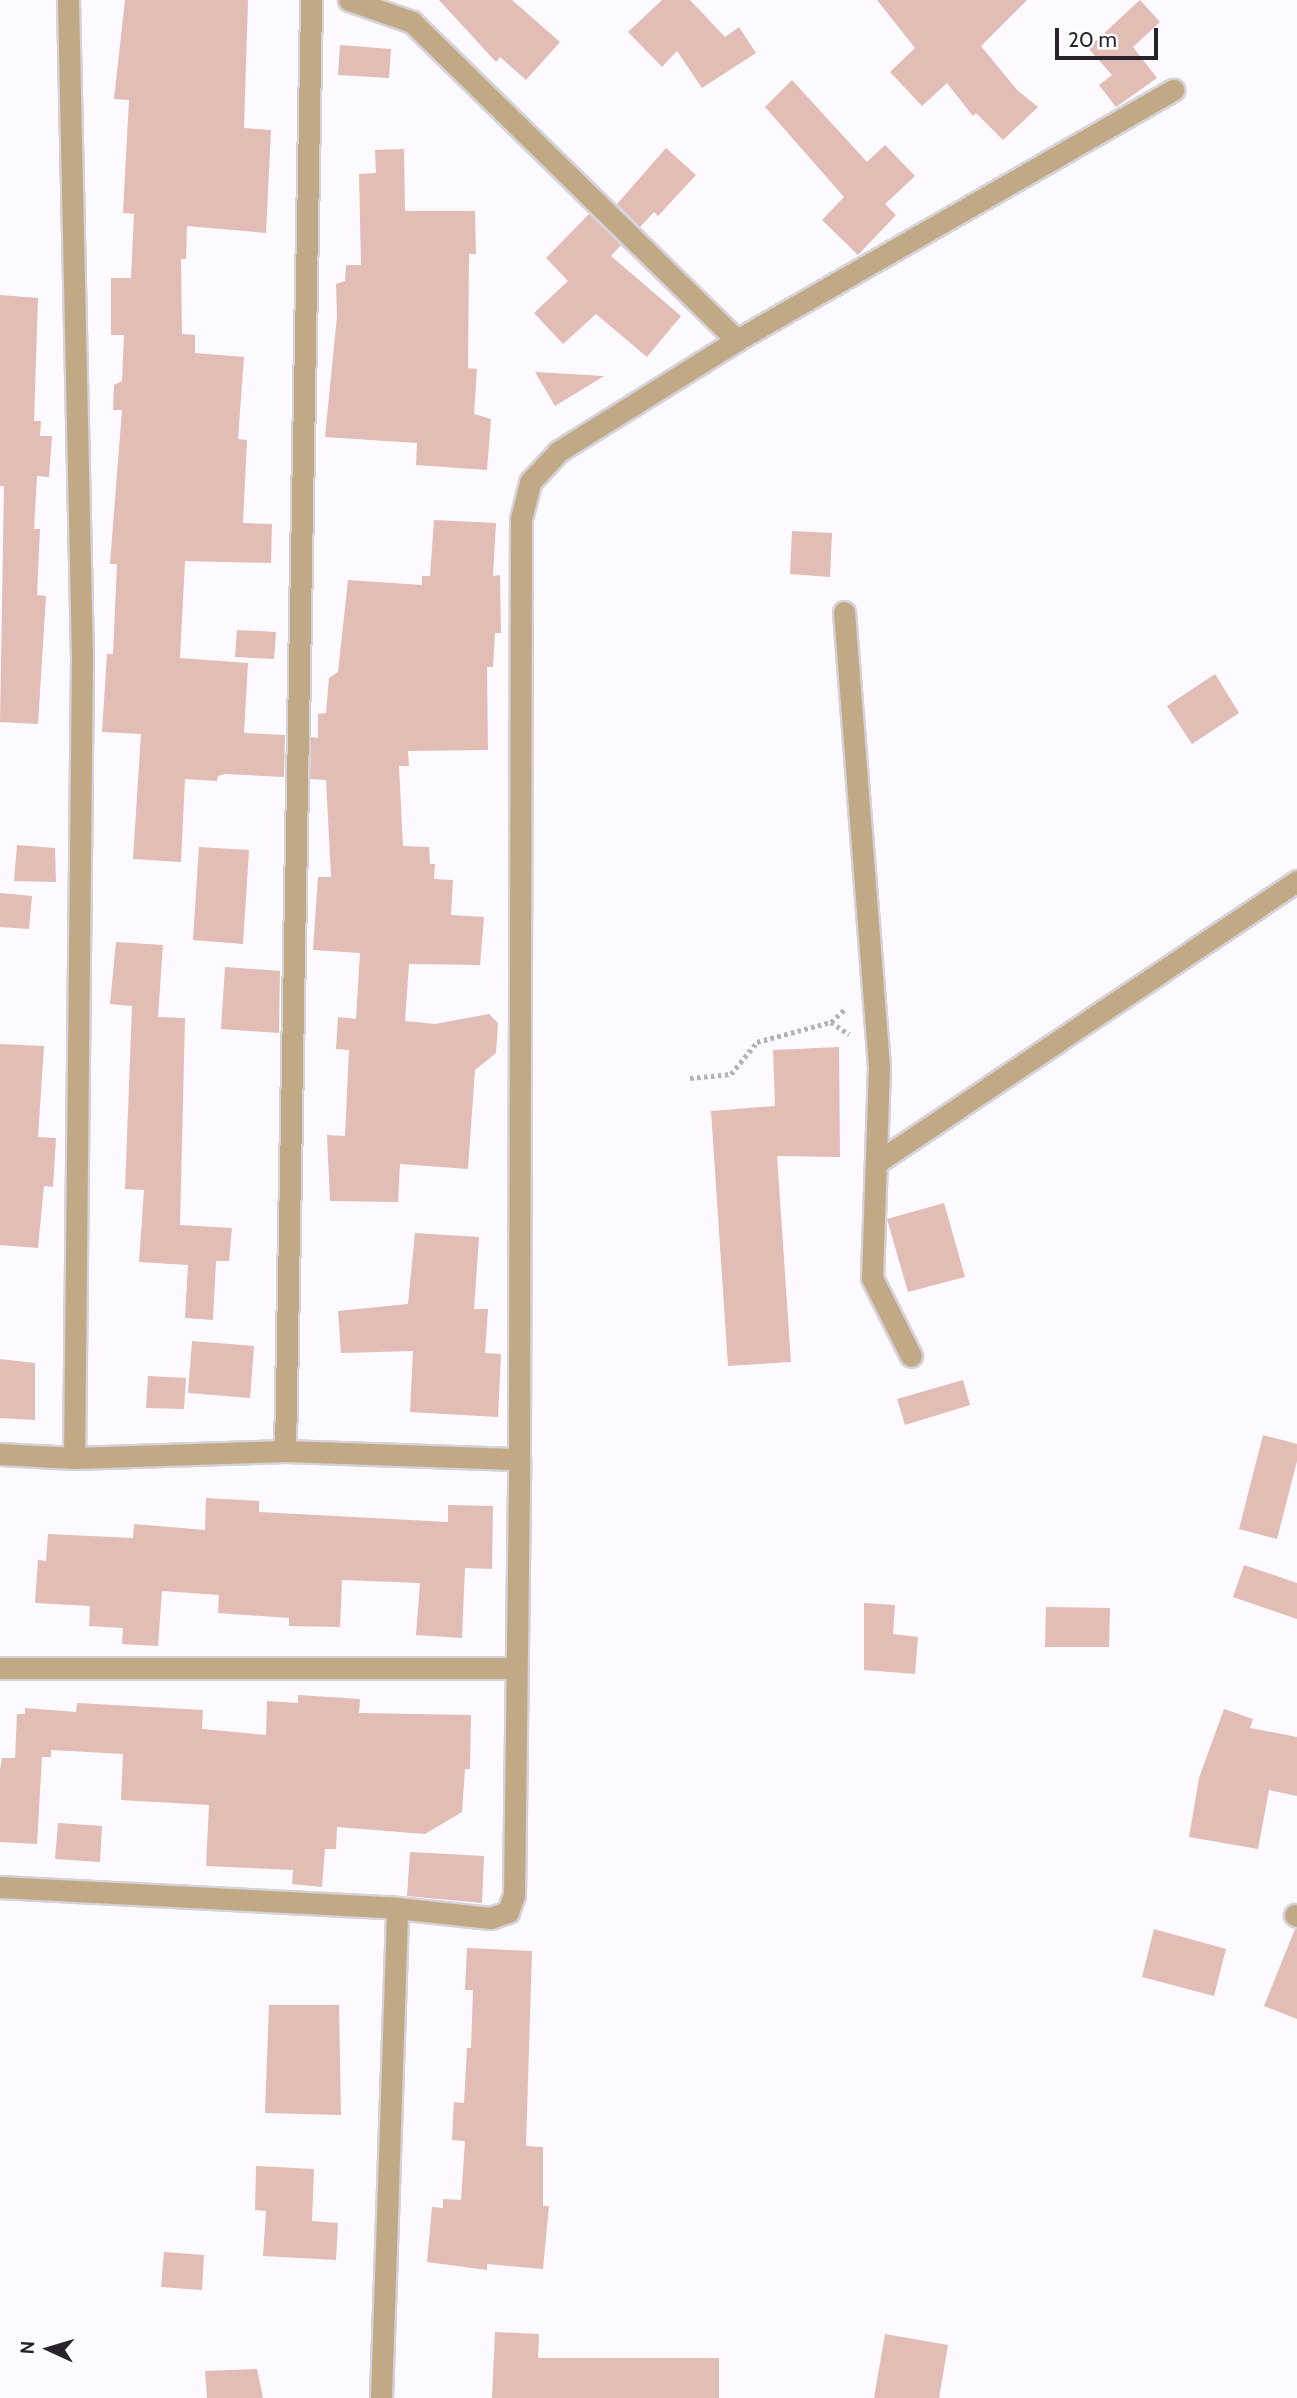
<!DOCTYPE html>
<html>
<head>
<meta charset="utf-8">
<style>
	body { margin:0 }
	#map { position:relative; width:1297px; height:2398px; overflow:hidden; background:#fcf9ff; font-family:Cabin,sans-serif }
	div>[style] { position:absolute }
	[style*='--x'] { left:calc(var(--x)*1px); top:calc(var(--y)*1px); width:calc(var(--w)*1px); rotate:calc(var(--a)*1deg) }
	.building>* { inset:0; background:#e2bdb5 }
	.path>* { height:4.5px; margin-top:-2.25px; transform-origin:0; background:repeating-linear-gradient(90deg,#b4b0b8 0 3.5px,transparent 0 7px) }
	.roads { filter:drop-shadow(2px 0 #d6d2d9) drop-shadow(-2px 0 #d6d2d9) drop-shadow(0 2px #d6d2d9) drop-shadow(0 -2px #d6d2d9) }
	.street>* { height:21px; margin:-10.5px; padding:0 10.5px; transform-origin:10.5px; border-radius:10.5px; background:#c2a985 }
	span { translate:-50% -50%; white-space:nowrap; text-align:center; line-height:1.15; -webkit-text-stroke:6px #fff; paint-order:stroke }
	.north { position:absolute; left:14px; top:2314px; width:70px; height:70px; -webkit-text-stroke:5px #fff; paint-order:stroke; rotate:274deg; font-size:19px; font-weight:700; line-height:28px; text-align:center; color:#28222c }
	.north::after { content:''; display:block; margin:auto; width:24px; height:32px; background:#28222c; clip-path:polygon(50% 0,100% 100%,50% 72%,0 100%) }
	.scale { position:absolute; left:1055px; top:28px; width:103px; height:32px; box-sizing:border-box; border:4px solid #28222c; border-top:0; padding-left:9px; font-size:21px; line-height:24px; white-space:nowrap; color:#28222c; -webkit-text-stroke:5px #fff; paint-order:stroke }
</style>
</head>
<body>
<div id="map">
	<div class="building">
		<div style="clip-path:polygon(125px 0,248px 0,244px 128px,271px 130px,266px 233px,187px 226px,186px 259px,181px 259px,182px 334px,195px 335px,195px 353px,244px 357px,238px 439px,247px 440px,243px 523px,272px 524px,271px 563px,185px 561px,180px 658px,248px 663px,244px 733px,285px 735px,284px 777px,225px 774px,218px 776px,217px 781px,185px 779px,181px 862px,133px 859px,141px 734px,102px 732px,107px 654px,113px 654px,117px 564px,110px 564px,122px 410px,113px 410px,114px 385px,122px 381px,124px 335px,111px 335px,111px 278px,131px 278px,134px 214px,123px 213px,129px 100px,114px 99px)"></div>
		<div style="clip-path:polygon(439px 0,512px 0,560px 42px,526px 80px,500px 57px,496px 62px)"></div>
		<div style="clip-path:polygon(662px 0,690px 0,725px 37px,739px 27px,756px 53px,702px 88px,677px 51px,662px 67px,628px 32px)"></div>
		<div style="clip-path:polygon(877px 0,1027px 0,981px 46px,1017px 90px,1038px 107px,1003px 140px,976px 113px,973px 116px,947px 83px,922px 106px,890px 72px,915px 48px)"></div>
		<div style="clip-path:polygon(1140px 0,1160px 22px,1133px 47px,1157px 78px,1116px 107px,1099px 85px,1112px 75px,1088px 48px)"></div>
		<div style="clip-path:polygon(340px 45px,391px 49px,389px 78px,338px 75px)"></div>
		<div style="clip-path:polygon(792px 80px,867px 162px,885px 145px,915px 176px,885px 204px,896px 215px,858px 255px,822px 220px,844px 197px,765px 107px)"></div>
		<div style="clip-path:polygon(666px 148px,696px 175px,658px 216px,654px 212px,640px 227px,617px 204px)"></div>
		<div style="clip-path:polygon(404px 149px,405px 211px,475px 211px,476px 254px,469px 254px,468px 368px,477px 369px,474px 414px,491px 419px,487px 470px,416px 465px,417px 443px,325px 437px,337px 316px,336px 284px,345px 281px,346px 265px,361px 265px,359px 174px,376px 173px,375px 150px)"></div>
		<div style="clip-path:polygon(589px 214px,621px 245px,611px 256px,681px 316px,647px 357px,596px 314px,563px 344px,534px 313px,568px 281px,546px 258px)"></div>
		<div style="clip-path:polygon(0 295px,38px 298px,34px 421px,41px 421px,40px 436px,52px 436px,49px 477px,37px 476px,34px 529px,40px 529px,37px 595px,46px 596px,38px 724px,0 722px,4px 486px,0 486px)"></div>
		<div style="clip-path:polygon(535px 372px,604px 376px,555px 406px)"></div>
		<div style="clip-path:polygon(434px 520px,496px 523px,493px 576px,500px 575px,501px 633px,495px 633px,493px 667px,487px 667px,488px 750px,408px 751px,409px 766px,399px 766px,403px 846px,429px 847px,430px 864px,435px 864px,434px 879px,453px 880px,451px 915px,484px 917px,480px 965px,409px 964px,405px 1021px,435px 1024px,489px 1014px,498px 1023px,496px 1053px,475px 1070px,468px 1169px,400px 1164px,398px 1202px,330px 1201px,327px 1135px,345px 1136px,349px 1050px,336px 1049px,338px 1017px,356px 1019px,360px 953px,313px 950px,318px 877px,331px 877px,326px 780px,310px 779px,311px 737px,318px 738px,318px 714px,326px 713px,329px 678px,338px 672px,348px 580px,422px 585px,422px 576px,430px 576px)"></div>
		<div style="clip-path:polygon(792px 531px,832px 533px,830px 577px,790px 574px)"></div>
		<div style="clip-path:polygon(237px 630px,276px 632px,274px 659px,235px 657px)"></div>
		<div style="clip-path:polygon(1215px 674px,1239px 713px,1192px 744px,1167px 706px)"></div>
		<div style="clip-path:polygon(17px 845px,55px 848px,56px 882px,14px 881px)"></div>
		<div style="clip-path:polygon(199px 847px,249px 850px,243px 944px,193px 940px)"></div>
		<div style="clip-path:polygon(0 893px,32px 896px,29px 929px,0 927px)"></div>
		<div style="clip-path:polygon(116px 942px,163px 945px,158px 1017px,185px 1018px,180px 1225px,232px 1228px,229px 1261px,216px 1261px,213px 1320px,185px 1318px,188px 1265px,139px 1262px,144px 1190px,125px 1189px,132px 1006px,110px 1004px)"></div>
		<div style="clip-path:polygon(225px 967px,280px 971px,279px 1033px,221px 1029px)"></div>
		<div style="clip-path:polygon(0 1044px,44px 1046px,38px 1137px,56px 1138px,53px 1187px,44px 1186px,38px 1248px,0 1245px)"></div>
		<div style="clip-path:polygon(839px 1047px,840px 1157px,777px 1156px,791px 1362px,728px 1366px,711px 1111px,775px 1106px,773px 1050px)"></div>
		<div style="clip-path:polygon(944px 1203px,965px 1277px,908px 1292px,887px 1219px)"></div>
		<div style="clip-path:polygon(415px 1233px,479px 1237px,474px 1309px,488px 1309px,485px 1353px,501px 1354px,498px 1417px,410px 1412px,413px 1351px,341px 1353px,338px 1311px,408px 1304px)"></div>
		<div style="clip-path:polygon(192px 1341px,254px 1346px,250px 1398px,188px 1393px)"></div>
		<div style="clip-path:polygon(0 1359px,35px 1363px,35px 1420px,0 1418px)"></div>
		<div style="clip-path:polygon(148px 1376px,186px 1378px,184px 1409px,146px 1408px)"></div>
		<div style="clip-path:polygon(963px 1380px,970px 1405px,905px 1425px,897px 1399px)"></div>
		<div style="clip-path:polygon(1263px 1435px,1297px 1444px,1297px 1461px,1277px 1539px,1239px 1529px)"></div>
		<div style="clip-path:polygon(206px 1498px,259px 1501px,259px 1512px,448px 1522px,448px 1505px,493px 1506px,492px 1569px,465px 1568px,462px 1638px,416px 1635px,420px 1583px,342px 1580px,340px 1627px,289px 1626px,289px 1618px,218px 1613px,219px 1595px,162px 1591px,158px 1646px,122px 1644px,123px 1628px,89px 1626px,90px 1606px,35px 1603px,38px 1560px,46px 1561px,48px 1534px,133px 1538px,134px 1524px,205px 1530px)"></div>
		<div style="clip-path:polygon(1244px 1565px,1297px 1583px,1297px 1619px,1233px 1597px)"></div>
		<div style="clip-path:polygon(864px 1603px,895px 1605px,893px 1634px,918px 1637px,915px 1674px,864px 1670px)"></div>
		<div style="clip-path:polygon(1046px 1607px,1110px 1608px,1109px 1647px,1045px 1647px)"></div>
		<div style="clip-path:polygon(298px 1695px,360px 1699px,359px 1713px,471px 1715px,470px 1769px,465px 1769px,462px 1812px,425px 1834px,337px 1827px,336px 1849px,325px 1849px,322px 1887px,292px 1884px,293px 1870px,206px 1866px,209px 1805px,121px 1800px,123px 1754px,51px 1750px,51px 1757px,42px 1757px,37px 1844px,0 1842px,0 1770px,2px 1758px,15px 1758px,17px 1714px,25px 1714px,25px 1708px,76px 1712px,77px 1703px,203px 1710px,202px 1729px,266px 1735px,267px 1701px,298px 1703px)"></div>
		<div style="clip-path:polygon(1224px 1709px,1253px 1719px,1250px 1728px,1297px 1737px,1297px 1796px,1269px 1790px,1258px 1849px,1189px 1837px,1199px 1778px)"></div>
		<div style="clip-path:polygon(58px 1823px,102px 1826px,100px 1862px,55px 1859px)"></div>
		<div style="clip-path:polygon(410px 1852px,484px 1856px,482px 1903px,407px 1896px)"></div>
		<div style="clip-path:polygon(1154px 1929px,1226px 1949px,1214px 1996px,1142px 1977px)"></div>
		<div style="clip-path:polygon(1295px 1929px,1297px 1929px,1297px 2019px,1264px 2006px)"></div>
		<div style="clip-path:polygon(467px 1948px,532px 1951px,526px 2146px,543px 2147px,543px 2206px,549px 2206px,543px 2269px,487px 2264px,487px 2270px,427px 2262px,432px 2207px,443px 2208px,443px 2199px,461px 2200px,465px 2141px,452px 2140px,454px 2102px,464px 2103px,467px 2048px,471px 2048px,473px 1990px,465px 1990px)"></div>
		<div style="clip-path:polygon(269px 2005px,339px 2005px,341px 2115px,265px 2113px)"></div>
		<div style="clip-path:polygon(256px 2166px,314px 2169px,312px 2221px,338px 2223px,336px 2260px,263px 2256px,266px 2211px,255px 2210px)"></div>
		<div style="clip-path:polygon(164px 2252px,204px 2255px,202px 2290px,161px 2287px)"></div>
		<div style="clip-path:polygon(495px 2332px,539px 2334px,538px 2358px,719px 2358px,719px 2398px,492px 2398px)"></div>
		<div style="clip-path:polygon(885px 2334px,948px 2345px,939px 2398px,874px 2398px)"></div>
		<div style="clip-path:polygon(257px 2369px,263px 2398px,207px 2398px,205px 2371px)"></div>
	</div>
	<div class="path">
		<div style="--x:831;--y:1022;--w:21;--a:-43"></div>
		<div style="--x:690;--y:1078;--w:41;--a:-5.6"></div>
		<div style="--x:731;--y:1074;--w:41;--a:-50.9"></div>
		<div style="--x:757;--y:1042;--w:77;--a:-15.1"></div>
		<div style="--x:831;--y:1022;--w:22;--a:34"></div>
	</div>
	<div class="roads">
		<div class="street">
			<div style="--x:68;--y:0;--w:658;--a:88.78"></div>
			<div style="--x:82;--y:658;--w:800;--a:90.57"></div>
			<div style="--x:349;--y:0;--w:67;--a:19.2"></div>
			<div style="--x:412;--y:22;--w:455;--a:44.4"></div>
			<div style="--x:844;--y:612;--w:456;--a:85.6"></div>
			<div style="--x:879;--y:1067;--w:211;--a:91.9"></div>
			<div style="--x:872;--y:1278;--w:87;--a:63.4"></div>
			<div style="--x:879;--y:1161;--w:503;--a:-33.82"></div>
			<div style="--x:285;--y:1451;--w:1451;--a:-88.97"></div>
			<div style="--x:0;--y:1454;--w:74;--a:3.1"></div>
			<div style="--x:74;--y:1458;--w:211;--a:-1.9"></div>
			<div style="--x:285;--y:1451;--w:234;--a:2"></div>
			<div style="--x:0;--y:1668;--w:514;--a:0"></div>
			<div style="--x:0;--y:1887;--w:398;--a:3"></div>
			<div style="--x:397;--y:1908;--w:94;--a:6.1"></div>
			<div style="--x:490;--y:1918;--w:19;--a:-18"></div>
			<div style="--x:508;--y:1912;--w:18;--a:-71"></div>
			<div style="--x:514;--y:1895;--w:436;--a:-89.3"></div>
			<div style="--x:519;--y:1459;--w:940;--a:-89.88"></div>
			<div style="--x:521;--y:519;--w:38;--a:-76"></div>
			<div style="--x:530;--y:482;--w:42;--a:-46.9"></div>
			<div style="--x:559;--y:451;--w:210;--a:-31.9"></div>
			<div style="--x:737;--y:340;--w:503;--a:-29.83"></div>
			<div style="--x:1295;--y:1915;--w:2;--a:27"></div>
			<div style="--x:381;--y:2398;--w:490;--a:-88.1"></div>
		</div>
	</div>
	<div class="north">N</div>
	<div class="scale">20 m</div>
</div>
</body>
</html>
